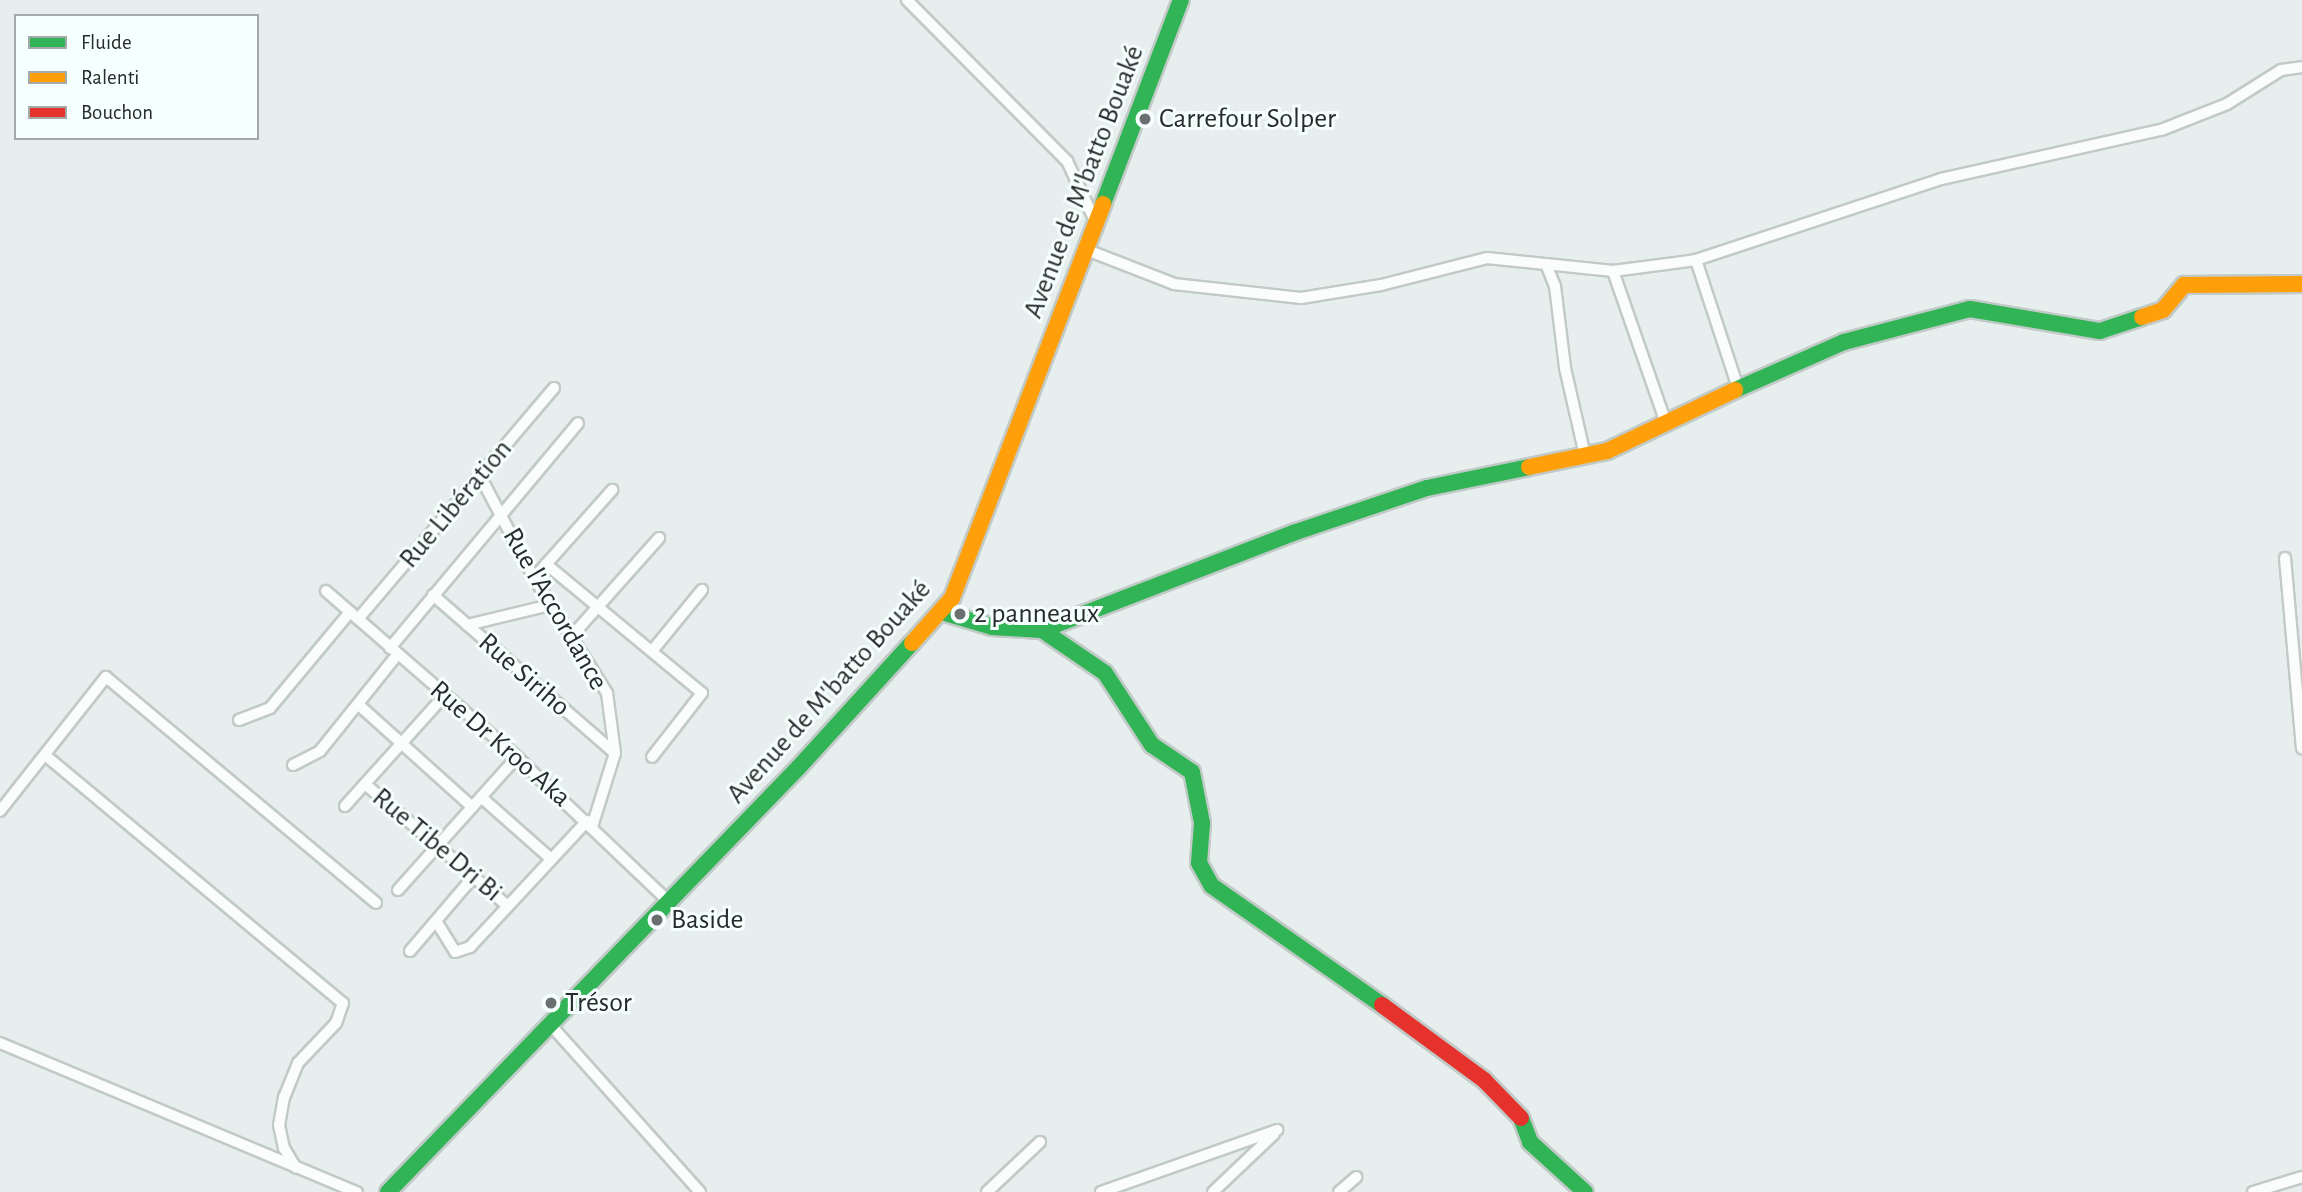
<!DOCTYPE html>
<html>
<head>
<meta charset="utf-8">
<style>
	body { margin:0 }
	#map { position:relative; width:2302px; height:1192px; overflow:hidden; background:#e6efed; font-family:"Alegreya Sans",sans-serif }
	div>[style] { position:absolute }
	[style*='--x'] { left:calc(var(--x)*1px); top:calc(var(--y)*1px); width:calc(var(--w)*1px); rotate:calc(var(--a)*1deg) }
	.roads { filter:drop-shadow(2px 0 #c2cac8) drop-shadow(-2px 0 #c2cac8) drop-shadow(0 2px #c2cac8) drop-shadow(0 -2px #c2cac8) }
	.street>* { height:10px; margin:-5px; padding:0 5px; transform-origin:5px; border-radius:5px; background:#fbfdfc }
	.fast>* { height:16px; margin:-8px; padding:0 8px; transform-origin:8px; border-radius:8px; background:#30b455 }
	.slow>* { height:16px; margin:-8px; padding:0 8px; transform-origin:8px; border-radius:8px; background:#ff9f0a }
	.jam>* { height:16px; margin:-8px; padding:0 8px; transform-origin:8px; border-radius:8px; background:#e5322d }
	.dots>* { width:19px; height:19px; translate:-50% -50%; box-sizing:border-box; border:4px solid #f5fffd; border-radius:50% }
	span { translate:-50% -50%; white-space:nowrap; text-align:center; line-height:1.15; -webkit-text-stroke:6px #f5fffd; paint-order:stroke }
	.poi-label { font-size:28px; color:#262c2b }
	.left { translate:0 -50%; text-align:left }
	.street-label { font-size:28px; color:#262c2b }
	.legend { position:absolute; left:14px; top:14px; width:245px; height:126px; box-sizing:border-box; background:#f5fffd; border:2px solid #a2aba9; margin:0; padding:9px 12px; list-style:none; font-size:21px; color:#262c2b }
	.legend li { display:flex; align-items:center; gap:14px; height:35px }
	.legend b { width:35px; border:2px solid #a2aba9 }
</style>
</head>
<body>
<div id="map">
	<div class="roads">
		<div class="street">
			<div style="--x:907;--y:0;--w:227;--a:45.2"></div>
			<div style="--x:1067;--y:161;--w:71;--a:64.9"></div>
			<div style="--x:1087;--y:250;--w:93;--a:21.3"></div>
			<div style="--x:1174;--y:284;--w:128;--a:6.3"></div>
			<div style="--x:1301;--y:298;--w:81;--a:-9.2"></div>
			<div style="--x:1381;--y:285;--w:109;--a:-14.3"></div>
			<div style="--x:1487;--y:258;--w:127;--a:5.9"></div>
			<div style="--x:1613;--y:271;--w:84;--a:-7.5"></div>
			<div style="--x:1696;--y:260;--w:258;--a:-18.3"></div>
			<div style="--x:1941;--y:179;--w:225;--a:-12.6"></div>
			<div style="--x:2161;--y:130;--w:71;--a:-21.5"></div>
			<div style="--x:2227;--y:104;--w:64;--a:-32.2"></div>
			<div style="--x:2281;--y:70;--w:21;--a:-8"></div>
			<div style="--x:1696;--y:260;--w:135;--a:71.8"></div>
			<div style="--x:1546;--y:264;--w:24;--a:68"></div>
			<div style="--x:1555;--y:286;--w:83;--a:83"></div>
			<div style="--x:1565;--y:368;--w:89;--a:77.1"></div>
			<div style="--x:1613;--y:271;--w:158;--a:70.8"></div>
			<div style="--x:480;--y:476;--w:115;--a:62.1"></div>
			<div style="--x:534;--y:578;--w:136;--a:57.6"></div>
			<div style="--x:607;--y:693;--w:61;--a:82.4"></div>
			<div style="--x:615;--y:753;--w:77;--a:107.3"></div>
			<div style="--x:2285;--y:558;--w:191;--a:84.9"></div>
			<div style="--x:546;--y:564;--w:202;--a:39.6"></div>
			<div style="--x:702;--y:693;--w:81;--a:128"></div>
			<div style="--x:534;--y:578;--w:118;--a:-48.4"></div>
			<div style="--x:326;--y:591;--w:253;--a:41"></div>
			<div style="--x:517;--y:757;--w:210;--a:43.6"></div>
			<div style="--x:433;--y:595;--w:241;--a:41"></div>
			<div style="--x:358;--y:619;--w:303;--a:-49.7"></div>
			<div style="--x:467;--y:625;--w:85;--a:-13.5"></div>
			<div style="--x:570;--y:638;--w:134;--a:-48.3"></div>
			<div style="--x:390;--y:648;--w:293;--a:-50.1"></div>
			<div style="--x:652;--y:651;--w:79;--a:-50.7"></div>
			<div style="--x:360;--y:706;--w:151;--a:42"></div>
			<div style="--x:239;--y:720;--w:33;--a:-21"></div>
			<div style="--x:270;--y:708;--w:125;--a:-50.2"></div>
			<div style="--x:45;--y:755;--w:388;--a:39.8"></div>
			<div style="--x:343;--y:1003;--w:21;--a:109"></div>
			<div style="--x:336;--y:1023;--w:55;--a:133.5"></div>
			<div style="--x:298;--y:1063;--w:37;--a:112"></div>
			<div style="--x:284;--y:1097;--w:28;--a:100"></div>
			<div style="--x:279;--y:1125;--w:24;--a:78"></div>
			<div style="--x:284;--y:1148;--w:23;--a:59"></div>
			<div style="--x:293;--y:765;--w:30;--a:-27"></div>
			<div style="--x:320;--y:751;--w:123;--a:-51.3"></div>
			<div style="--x:365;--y:784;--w:188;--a:40.5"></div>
			<div style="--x:481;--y:797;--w:94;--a:41.5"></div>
			<div style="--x:345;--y:806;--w:149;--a:-48"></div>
			<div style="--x:0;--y:811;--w:171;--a:-51.7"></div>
			<div style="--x:106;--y:677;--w:352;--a:39.9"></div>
			<div style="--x:398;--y:890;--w:178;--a:-48.2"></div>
			<div style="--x:436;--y:921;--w:36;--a:58"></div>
			<div style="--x:455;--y:952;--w:16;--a:-18"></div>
			<div style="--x:470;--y:947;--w:172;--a:-47.1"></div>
			<div style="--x:410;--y:951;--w:99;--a:-49.5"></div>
			<div style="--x:548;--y:1022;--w:228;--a:48.2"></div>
			<div style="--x:0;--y:1043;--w:387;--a:22.7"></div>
			<div style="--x:987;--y:1192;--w:73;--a:-43.3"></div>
			<div style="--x:1101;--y:1192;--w:187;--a:-19.4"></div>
			<div style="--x:1213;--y:1192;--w:84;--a:-43.6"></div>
			<div style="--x:1339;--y:1192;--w:23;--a:-41"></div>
			<div style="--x:2253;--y:1192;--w:51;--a:-17"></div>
		</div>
		<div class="fast">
			<div style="--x:1103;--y:204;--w:218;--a:-69.1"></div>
			<div style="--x:1735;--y:390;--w:119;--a:-23.8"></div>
			<div style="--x:1844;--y:342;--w:130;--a:-14.7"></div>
			<div style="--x:1970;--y:309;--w:132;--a:9.6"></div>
			<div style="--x:2100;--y:331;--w:44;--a:-18.4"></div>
			<div style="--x:942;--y:612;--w:52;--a:16.7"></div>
			<div style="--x:992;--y:627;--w:50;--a:3.4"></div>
			<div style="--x:1042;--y:630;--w:272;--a:-21.1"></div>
			<div style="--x:1296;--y:532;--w:138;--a:-18.6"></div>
			<div style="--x:1427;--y:488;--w:104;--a:-11.6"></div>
			<div style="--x:1042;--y:630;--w:76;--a:34.3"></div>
			<div style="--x:1105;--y:673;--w:86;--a:56.9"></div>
			<div style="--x:1152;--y:745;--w:48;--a:34"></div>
			<div style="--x:1192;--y:772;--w:52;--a:78.9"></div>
			<div style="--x:1202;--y:823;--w:40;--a:94.3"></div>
			<div style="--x:1199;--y:863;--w:26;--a:61"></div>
			<div style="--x:1212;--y:886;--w:208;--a:35"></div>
			<div style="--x:1521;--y:1118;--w:26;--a:69"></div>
			<div style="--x:1530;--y:1142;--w:74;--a:42.3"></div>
			<div style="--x:388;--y:1192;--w:591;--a:-45.96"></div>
			<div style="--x:799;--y:767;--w:168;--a:-47.7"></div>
		</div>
		<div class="slow">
			<div style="--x:2142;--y:317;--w:22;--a:-18"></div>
			<div style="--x:2163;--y:310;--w:33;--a:-50"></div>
			<div style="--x:2184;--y:285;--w:118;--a:-0.5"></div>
			<div style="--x:1529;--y:467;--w:80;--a:-11.6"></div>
			<div style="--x:1607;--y:451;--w:142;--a:-25.5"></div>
			<div style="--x:912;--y:643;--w:60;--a:-48.4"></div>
			<div style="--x:952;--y:598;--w:422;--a:-69"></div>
		</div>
		<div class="jam">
			<div style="--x:1382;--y:1005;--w:127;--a:36.3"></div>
			<div style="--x:1484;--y:1080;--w:53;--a:45.8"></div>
		</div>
	</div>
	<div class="dots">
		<div style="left:1145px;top:119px;background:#69706f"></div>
		<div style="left:960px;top:614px;background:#69706f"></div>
		<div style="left:657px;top:920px;background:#69706f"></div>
		<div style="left:551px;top:1003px;background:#69706f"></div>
	</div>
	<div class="poi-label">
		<span class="left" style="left:1159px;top:119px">Carrefour Solper</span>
		<span class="left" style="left:974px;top:614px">2 panneaux</span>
		<span class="left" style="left:671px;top:920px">Baside</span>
		<span class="left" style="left:565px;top:1003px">Trésor</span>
	</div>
	<div class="street-label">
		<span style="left:1084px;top:182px;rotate:-69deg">Avenue de M'batto Bouaké</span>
		<span style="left:456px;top:504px;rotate:-50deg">Rue Libération</span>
		<span style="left:555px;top:609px;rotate:60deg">Rue l'Accordance</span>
		<span style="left:524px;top:675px;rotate:41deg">Rue Siriho</span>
		<span style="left:829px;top:692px;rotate:-48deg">Avenue de M'batto Bouaké</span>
		<span style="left:500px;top:744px;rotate:41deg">Rue Dr Kroo Aka</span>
		<span style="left:437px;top:845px;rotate:40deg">Rue Tibe Dri Bi</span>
	</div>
	<ul class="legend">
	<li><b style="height:9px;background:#30b455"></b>Fluide</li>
	<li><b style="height:9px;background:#ff9f0a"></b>Ralenti</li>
	<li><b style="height:9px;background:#e5322d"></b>Bouchon</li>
	</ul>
</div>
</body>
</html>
